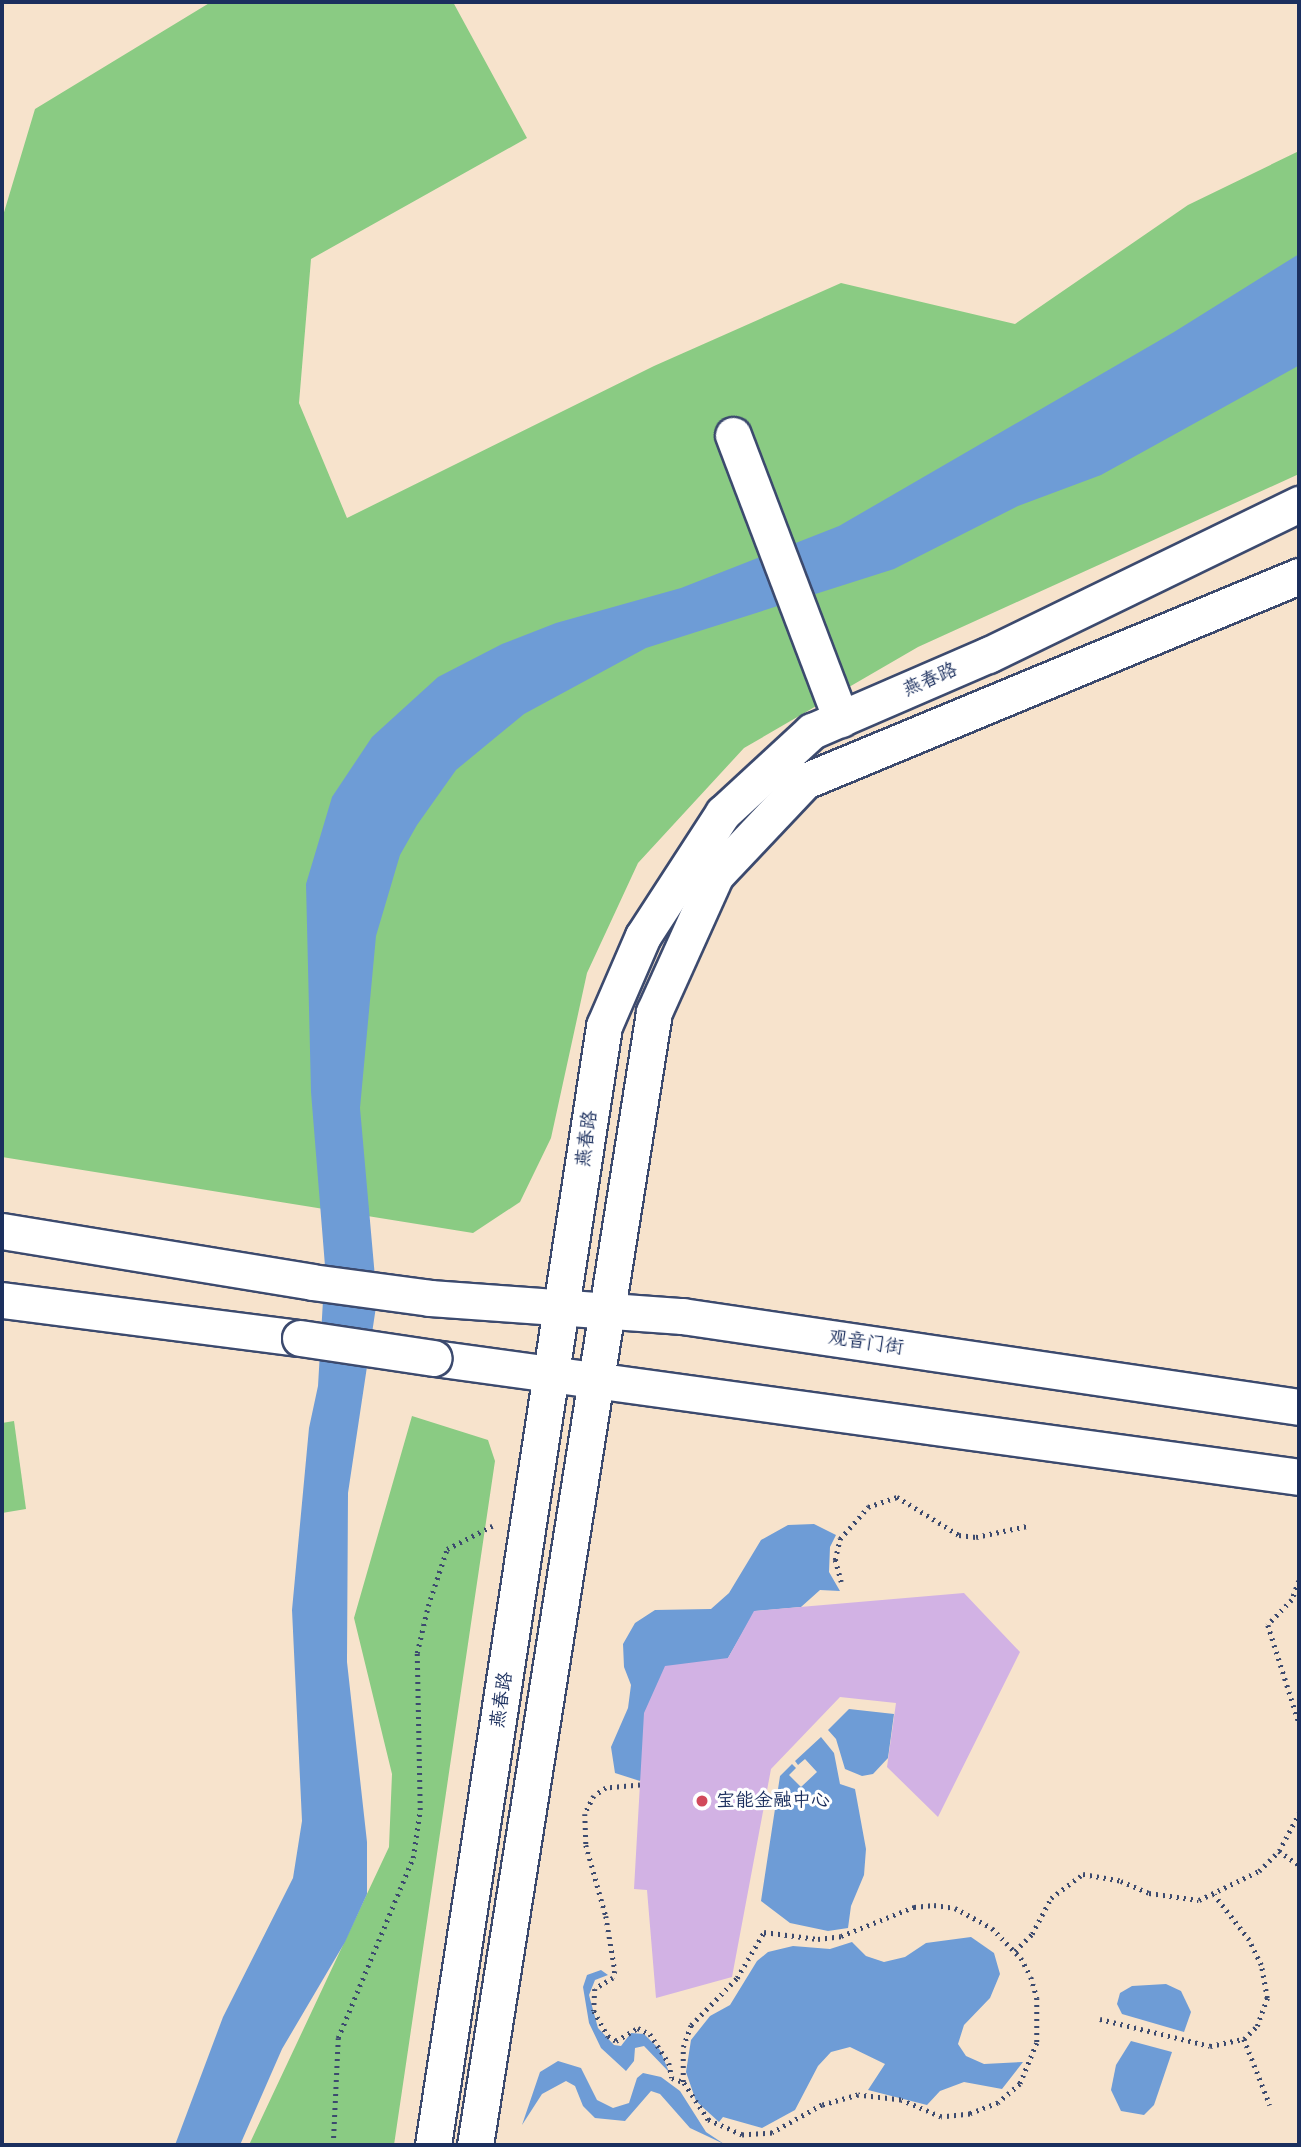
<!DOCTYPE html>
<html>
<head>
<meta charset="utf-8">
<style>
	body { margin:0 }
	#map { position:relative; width:1301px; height:2147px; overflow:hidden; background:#f7e3cc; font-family:"Architects Daughter","LXGW WenKai TC",sans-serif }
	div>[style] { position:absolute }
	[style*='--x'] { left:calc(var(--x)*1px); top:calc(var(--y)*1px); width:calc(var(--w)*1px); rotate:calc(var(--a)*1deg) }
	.green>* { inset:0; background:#8acb83 }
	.water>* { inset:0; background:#6e9cd6 }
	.building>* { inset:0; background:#d2b2e4 }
	.path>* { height:4.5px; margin-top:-2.25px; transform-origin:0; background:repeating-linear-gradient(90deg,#3c4a6e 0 2px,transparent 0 7px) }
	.roads { filter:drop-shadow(2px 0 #3c4a6e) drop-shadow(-2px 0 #3c4a6e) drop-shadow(0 2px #3c4a6e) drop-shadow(0 -2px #3c4a6e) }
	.minor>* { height:35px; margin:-17.5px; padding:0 17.5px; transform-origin:17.5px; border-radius:17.5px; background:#fff }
	.bridges { filter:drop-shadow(2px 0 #3c4a6e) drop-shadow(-2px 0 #3c4a6e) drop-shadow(0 2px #3c4a6e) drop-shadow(0 -2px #3c4a6e) }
	.minor-bridge>* { height:35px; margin:-17.5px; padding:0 17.5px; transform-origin:17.5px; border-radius:17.5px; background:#fff }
	.dots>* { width:19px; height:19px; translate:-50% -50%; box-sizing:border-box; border:4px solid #fff; border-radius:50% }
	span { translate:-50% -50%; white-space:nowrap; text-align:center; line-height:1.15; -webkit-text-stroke:6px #fff; paint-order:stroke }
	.street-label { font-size:19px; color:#1b2f5e }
	.poi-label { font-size:19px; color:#1b2f5e }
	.left { translate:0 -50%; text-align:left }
	.frame { position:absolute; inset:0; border:4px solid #1b2f5e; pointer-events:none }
</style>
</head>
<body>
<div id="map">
	<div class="green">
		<div style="clip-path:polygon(211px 2px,453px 2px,527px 138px,311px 259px,299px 403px,347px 518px,654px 366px,841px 283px,1015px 324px,1188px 205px,1299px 151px,1299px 474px,918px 647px,744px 748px,638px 863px,587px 973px,551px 1138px,520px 1202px,473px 1233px,2px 1157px,2px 219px,35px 109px)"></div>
		<div style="clip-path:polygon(412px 1416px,488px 1440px,495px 1461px,394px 2145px,249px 2145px,389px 1847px,392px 1774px,354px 1618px)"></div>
		<div style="clip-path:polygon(14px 1421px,26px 1509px,2px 1513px,2px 1423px)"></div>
	</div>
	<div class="water">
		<div style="clip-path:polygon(1299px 254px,1298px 366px,1101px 475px,1018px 506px,894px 569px,646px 648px,524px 714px,456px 770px,417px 825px,400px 855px,376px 936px,360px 1108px,377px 1300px,348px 1493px,347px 1662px,367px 1842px,367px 1894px,345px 1942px,282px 2049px,240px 2145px,175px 2145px,223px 2017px,293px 1878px,302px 1821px,292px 1610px,309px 1428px,318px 1386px,325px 1266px,311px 1092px,306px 884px,332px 797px,372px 737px,438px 677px,502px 644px,556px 623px,681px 588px,839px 526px,1174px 332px)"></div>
		<div style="clip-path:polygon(814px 1524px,836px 1535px,830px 1547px,829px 1572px,840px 1591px,820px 1590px,801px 1607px,755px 1611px,728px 1658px,640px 1781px,615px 1773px,611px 1747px,628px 1708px,631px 1685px,624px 1667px,623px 1644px,635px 1623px,655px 1610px,711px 1609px,729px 1593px,761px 1540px,788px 1525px)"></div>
		<div style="clip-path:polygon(849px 1709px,894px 1714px,888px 1758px,873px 1774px,862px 1776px,845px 1769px,836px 1739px,828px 1730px)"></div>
		<div style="clip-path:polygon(821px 1737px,834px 1753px,840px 1784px,855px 1789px,866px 1849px,864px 1875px,851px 1906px,848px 1928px,828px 1931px,790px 1923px,761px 1901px,780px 1776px,792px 1764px,796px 1768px,789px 1775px,801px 1787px,817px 1772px,805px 1759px,798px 1765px,795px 1761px)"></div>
		<div style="clip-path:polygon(971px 1937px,994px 1953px,1000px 1974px,990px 1998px,964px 2025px,958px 2044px,966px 2056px,984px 2064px,1023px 2062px,1002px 2089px,964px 2082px,940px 2091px,927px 2105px,868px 2090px,885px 2064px,850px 2047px,831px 2052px,818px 2066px,795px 2110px,762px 2128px,723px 2117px,719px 2122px,696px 2101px,686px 2072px,691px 2040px,710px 2016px,730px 2005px,757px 1961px,768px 1952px,793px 1946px,830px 1949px,852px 1942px,866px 1956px,884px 1962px,905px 1957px,926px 1943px)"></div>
		<div style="clip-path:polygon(601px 1970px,608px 1975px,595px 1980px,589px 1995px,598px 2028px,614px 2045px,621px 2046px,631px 2033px,644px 2034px,660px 2050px,669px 2072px,644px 2046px,635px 2048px,634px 2061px,626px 2071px,601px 2048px,589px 2023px,583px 1987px,587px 1975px)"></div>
		<div style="clip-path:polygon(1166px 1984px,1181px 1991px,1191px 2012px,1184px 2032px,1122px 2014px,1117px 2004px,1120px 1993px,1132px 1986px)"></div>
		<div style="clip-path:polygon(1131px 2041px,1172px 2052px,1154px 2105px,1144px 2115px,1121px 2111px,1111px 2090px,1116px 2065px)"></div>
		<div style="clip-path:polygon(558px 2061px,581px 2068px,597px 2100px,613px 2108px,629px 2103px,637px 2078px,643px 2073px,661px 2077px,680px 2091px,706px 2132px,724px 2144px,690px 2128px,660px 2094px,651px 2091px,625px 2121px,595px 2118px,583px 2106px,575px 2086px,566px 2081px,542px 2094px,522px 2125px,540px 2072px)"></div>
	</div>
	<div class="building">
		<div style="clip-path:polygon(964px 1593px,1020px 1652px,938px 1817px,887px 1767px,896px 1703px,840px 1697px,771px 1769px,732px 1977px,656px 1998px,647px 1890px,634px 1889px,644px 1713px,665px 1666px,728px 1658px,754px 1611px)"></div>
	</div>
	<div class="path">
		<div style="--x:1299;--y:1581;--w:20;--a:110"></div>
		<div style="--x:1292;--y:1600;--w:35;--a:134"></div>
		<div style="--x:1268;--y:1625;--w:103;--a:72.4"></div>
		<div style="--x:841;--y:1582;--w:23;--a:-105"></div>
		<div style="--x:835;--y:1560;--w:22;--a:-77"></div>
		<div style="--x:840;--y:1539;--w:43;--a:-48.8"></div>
		<div style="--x:868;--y:1507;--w:31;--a:-19"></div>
		<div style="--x:897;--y:1497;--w:73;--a:31.5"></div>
		<div style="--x:959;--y:1535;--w:17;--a:7"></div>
		<div style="--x:976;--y:1537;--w:52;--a:-12.2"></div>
		<div style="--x:640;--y:1785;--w:34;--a:175"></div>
		<div style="--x:606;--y:1788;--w:14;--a:146"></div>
		<div style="--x:594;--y:1796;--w:20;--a:117"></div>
		<div style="--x:585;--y:1814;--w:31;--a:88"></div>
		<div style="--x:586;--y:1845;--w:74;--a:74.3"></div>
		<div style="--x:606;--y:1916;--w:56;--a:80.7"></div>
		<div style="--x:615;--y:1971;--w:7;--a:106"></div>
		<div style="--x:613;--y:1978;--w:21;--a:149"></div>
		<div style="--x:595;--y:1989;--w:22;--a:93"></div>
		<div style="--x:594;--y:2011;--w:29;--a:61"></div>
		<div style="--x:608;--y:2036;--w:9;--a:32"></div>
		<div style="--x:616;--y:2041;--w:26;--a:-31"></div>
		<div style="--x:638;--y:2028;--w:13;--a:27"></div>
		<div style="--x:650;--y:2034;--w:35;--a:57"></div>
		<div style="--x:669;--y:2063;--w:15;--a:79"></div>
		<div style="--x:672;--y:2078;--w:12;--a:20"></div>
		<div style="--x:1279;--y:1851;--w:24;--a:35"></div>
		<div style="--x:934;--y:1905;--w:21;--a:8"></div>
		<div style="--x:955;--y:1908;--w:42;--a:28.4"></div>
		<div style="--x:992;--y:1928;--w:42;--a:46"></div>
		<div style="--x:1021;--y:1958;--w:21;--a:62"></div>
		<div style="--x:1031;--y:1977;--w:22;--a:74"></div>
		<div style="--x:1037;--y:1998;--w:45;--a:90"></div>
		<div style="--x:1037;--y:2043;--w:44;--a:112.5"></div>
		<div style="--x:1020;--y:2084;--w:29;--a:139"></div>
		<div style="--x:998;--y:2103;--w:30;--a:159"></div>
		<div style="--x:970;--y:2114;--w:29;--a:174"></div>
		<div style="--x:941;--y:2117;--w:43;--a:-157"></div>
		<div style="--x:901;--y:2100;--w:43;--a:-173.4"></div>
		<div style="--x:858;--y:2095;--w:37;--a:164"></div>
		<div style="--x:822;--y:2105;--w:57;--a:150.8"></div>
		<div style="--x:772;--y:2133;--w:30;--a:176"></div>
		<div style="--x:742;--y:2135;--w:37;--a:-156"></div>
		<div style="--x:708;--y:2120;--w:45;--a:-123.3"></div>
		<div style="--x:683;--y:2082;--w:35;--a:-90"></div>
		<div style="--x:683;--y:2047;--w:23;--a:-70"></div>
		<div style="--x:691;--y:2025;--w:66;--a:-45.6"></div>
		<div style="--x:737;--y:1978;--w:53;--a:-59.6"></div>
		<div style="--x:764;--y:1932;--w:54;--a:7.4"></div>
		<div style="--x:818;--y:1939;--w:23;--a:-7"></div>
		<div style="--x:841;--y:1936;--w:79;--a:-21.7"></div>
		<div style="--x:914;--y:1907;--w:20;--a:-6"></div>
		<div style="--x:1015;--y:1951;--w:24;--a:-45"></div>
		<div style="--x:1032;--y:1934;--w:41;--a:-62.2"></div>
		<div style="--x:1051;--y:1898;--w:40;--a:-37"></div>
		<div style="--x:1083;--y:1874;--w:39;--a:10"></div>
		<div style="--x:1121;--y:1881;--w:30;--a:23"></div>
		<div style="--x:1149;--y:1893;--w:50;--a:8"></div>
		<div style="--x:1199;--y:1900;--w:67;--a:-25.8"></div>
		<div style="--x:1259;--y:1871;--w:28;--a:-45"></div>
		<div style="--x:1279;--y:1851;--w:43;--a:-62.2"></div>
		<div style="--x:1100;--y:2019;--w:113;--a:13.8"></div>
		<div style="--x:1210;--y:2046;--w:35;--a:-12"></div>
		<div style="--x:1244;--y:2039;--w:18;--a:-45"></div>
		<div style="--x:1257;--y:2026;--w:30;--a:-70"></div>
		<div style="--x:1267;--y:1998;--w:34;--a:-100"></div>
		<div style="--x:1261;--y:1965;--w:28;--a:-116"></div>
		<div style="--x:1249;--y:1940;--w:57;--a:-127.9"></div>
		<div style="--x:1244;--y:2039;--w:71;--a:68.5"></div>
		<div style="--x:333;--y:2145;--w:107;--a:-87.3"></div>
		<div style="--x:338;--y:2038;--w:195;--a:-67.4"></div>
		<div style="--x:413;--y:1858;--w:49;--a:-81.7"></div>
		<div style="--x:420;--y:1810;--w:157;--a:-91.1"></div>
		<div style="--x:417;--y:1653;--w:48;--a:-76.8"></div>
		<div style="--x:428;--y:1606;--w:60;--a:-71.6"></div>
		<div style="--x:447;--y:1549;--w:51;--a:-27.1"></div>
	</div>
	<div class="roads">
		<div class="minor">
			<div style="--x:733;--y:435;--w:304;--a:69.2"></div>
			<div style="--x:2;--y:1231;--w:314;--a:9.3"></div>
			<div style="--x:312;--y:1282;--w:119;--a:7.7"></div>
			<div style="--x:430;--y:1298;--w:253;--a:4.1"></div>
			<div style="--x:682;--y:1316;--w:624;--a:8.39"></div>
			<div style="--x:2;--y:1300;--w:300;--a:7.3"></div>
			<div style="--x:434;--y:1358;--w:873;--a:7.83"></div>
			<div style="--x:433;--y:2145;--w:1132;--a:-81.31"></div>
			<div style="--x:604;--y:1026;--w:98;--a:-66.6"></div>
			<div style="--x:643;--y:936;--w:147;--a:-57"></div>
			<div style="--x:723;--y:813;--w:121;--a:-42.7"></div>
			<div style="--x:812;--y:731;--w:192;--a:-23.4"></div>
			<div style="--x:988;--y:655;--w:346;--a:-25.9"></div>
			<div style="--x:475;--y:2145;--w:1147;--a:-81.02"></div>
			<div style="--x:654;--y:1012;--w:150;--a:-65.7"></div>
			<div style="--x:716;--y:875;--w:129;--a:-46.6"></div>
			<div style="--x:805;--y:781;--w:535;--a:-22.54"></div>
		</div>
	</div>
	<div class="bridges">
		<div class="minor-bridge">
			<div style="--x:300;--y:1338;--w:135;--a:8.5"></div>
		</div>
	</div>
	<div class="dots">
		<div style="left:702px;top:1801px;background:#d1495b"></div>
	</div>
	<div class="street-label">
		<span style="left:930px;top:680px;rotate:-23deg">燕春路</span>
		<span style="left:587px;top:1139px;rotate:-82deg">燕春路</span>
		<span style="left:866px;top:1343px;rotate:8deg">观音门街</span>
		<span style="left:502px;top:1700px;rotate:-81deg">燕春路</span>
	</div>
	<div class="poi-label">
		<span class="left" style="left:716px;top:1801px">宝能金融中心</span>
	</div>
	<div class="frame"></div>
</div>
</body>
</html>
